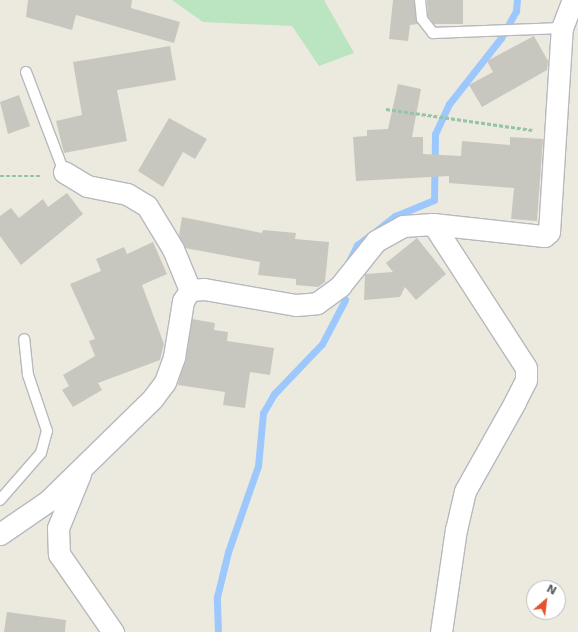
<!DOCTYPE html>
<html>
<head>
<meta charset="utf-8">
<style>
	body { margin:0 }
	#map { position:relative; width:578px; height:632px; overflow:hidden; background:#eceadf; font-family:"DejaVu Sans",sans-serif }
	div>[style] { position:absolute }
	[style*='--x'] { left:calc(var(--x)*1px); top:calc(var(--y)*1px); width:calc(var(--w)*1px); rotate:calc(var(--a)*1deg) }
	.green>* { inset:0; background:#bbe4c0 }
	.stream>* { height:7px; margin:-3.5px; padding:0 3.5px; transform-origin:3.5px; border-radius:3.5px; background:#9dc8fe }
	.building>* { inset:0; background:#c8c7bf }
	.path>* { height:2.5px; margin-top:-1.25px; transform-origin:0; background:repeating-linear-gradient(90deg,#95c4a8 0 4px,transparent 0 6px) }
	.roads { filter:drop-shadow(1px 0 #b7b9bf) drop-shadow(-1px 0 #b7b9bf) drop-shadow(0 1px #b7b9bf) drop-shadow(0 -1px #b7b9bf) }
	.lane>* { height:10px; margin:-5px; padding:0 5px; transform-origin:5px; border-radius:5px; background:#fff }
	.street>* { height:21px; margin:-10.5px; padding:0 10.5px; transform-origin:10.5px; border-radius:10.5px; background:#fff }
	span { translate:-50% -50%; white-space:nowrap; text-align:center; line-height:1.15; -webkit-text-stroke:3px #fff; paint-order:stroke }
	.north { position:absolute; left:526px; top:580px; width:40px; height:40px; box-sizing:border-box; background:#fff; border:1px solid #bcbdc0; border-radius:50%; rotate:28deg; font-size:11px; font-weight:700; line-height:16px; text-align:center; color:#585b61 }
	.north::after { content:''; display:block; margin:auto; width:14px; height:18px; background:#e7502a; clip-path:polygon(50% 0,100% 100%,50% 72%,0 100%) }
</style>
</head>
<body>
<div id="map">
	<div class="green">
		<div style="clip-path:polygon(172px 0,324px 0,354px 53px,319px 66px,292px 26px,203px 22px)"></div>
	</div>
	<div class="stream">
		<div style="--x:377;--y:230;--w:23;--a:-38"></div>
		<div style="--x:395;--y:216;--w:42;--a:-22.3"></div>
		<div style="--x:434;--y:200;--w:66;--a:-89.1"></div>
		<div style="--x:435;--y:134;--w:33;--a:-65"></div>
		<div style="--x:449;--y:104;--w:84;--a:-51.8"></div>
		<div style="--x:501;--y:38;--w:31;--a:-61"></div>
		<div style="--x:516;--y:11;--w:11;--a:-85"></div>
		<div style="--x:349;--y:261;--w:18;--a:-63"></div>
		<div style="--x:357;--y:245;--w:15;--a:-37"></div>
		<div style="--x:218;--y:632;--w:35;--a:-92"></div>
		<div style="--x:217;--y:597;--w:46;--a:-76.3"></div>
		<div style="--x:228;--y:552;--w:91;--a:-70.8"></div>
		<div style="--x:258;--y:466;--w:53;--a:-84.6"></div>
		<div style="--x:263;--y:413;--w:22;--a:-60"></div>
		<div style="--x:274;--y:394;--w:69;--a:-46.2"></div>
		<div style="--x:322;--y:344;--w:50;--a:-62.4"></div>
	</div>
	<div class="building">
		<div style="clip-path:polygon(28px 0,132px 0,131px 8px,180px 22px,174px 43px,76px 15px,72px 30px,26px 17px)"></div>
		<div style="clip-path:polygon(393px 0,414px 0,418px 24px,410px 25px,408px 41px,389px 39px)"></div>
		<div style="clip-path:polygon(427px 0,463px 0,463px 24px,434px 24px,428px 16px)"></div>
		<div style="clip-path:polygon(534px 36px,548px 61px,547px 70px,482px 107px,469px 85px,493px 72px,487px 61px)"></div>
		<div style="clip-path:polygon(170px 46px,176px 80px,117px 90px,127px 141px,64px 153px,56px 121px,82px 115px,73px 62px)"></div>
		<div style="clip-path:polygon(398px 84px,421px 89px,412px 137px,423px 137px,423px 154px,461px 156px,462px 141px,510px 145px,510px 137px,543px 139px,537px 221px,511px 219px,514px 188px,449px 183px,449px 176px,356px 181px,353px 137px,367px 136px,367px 130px,388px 129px)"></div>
		<div style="clip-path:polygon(19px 95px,30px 126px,8px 134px,0 102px)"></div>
		<div style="clip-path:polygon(169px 118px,207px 139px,195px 159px,183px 152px,163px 187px,138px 171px)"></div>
		<div style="clip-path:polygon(67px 193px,83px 214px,21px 265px,0 236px,0 216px,11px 208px,19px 218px,43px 199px,48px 207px)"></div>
		<div style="clip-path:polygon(182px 217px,262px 233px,263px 230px,296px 233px,295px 239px,329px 242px,325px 282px,318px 287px,296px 285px,296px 279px,258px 275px,260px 262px,185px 248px,179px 235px)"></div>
		<div style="clip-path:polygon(417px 238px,446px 274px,416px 300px,405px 287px,400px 297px,364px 300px,365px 274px,393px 272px,386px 263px)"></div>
		<div style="clip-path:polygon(153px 242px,167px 274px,142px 285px,164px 344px,160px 360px,98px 383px,102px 390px,73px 407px,62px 390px,69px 386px,63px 375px,95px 356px,89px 341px,95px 339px,70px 284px,101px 271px,96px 259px,124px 247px,127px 254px)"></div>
		<div style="clip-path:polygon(192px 319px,215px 323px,214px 330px,228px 332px,227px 341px,274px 348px,270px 375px,250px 372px,245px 408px,223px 405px,225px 392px,178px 385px)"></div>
		<div style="clip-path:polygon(7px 612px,66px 620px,65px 632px,4px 632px)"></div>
	</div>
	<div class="path">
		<div style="--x:386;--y:109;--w:148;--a:8.2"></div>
		<div style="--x:0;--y:176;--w:41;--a:0"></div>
	</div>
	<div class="roads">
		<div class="lane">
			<div style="--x:420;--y:0;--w:19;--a:84"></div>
			<div style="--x:422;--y:19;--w:18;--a:52"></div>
			<div style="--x:433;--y:33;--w:129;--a:-2.2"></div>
			<div style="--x:26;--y:72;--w:107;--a:69.2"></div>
			<div style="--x:0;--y:500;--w:62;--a:-48.9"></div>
			<div style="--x:41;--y:453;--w:23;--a:-75"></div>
			<div style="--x:47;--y:431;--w:59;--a:-108.7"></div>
			<div style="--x:28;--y:375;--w:36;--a:-96"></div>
		</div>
		<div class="street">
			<div style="--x:64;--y:172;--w:27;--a:31"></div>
			<div style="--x:87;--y:186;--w:41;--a:11.3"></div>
			<div style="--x:127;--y:194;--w:23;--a:31"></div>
			<div style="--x:147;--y:206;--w:50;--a:58.8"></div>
			<div style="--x:173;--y:249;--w:44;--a:67.5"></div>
			<div style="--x:433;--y:224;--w:171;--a:57.1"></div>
			<div style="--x:526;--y:368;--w:12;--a:90"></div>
			<div style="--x:526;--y:380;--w:25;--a:117"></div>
			<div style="--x:515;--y:402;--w:102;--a:119.3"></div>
			<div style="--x:465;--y:491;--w:39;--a:103"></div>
			<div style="--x:456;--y:529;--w:104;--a:98.3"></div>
			<div style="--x:80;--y:474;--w:58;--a:112.2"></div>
			<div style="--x:58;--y:528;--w:26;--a:88"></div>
			<div style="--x:59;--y:554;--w:95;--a:55.3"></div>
			<div style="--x:0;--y:534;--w:58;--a:-34.5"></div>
			<div style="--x:48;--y:501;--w:147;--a:-44.4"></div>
			<div style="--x:153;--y:398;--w:20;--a:-53"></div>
			<div style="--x:165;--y:382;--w:27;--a:-70"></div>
			<div style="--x:174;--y:357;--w:57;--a:-80.9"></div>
			<div style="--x:183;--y:301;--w:13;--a:-58"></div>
			<div style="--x:190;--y:290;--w:14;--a:-4"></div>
			<div style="--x:204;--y:289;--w:93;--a:9.9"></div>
			<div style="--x:296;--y:305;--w:21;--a:-5"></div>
			<div style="--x:317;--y:303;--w:29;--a:-36"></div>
			<div style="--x:340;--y:286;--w:58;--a:-51.3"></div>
			<div style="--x:376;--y:241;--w:31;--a:-29"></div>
			<div style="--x:403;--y:226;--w:30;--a:-4"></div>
			<div style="--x:433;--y:224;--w:112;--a:6.2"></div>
			<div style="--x:544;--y:236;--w:6;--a:-39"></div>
			<div style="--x:549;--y:232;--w:204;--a:-86.4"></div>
			<div style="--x:562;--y:28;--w:30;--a:-69"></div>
		</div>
	</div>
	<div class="north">N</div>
</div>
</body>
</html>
